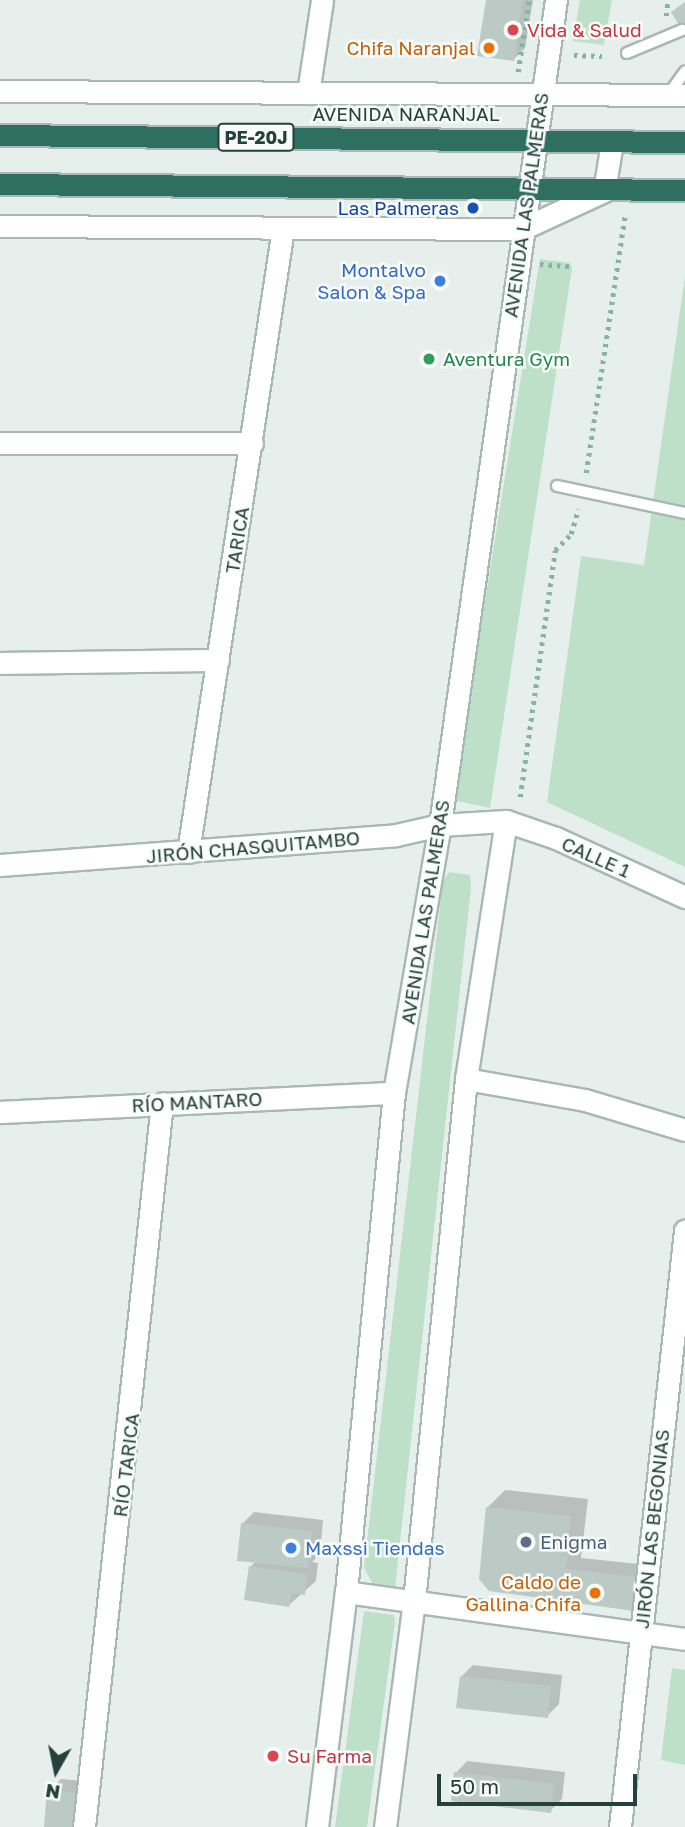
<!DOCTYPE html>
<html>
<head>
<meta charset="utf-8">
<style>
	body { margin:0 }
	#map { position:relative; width:685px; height:1827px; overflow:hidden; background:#e6efeb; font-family:"Golos Text",sans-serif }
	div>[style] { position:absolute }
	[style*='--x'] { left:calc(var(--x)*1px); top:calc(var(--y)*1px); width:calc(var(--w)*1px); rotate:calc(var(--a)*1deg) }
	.green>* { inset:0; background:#bfe0c8 }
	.shadow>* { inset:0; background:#0003 }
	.building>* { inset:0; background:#bbcac4 }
	.path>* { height:4.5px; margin-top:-2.25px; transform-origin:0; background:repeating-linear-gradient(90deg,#86b3a5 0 3.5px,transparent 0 8.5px) }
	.roads { filter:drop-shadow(2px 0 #a8b8b2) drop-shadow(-2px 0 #a8b8b2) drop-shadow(0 2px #a8b8b2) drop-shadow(0 -2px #a8b8b2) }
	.lane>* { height:10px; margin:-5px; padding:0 5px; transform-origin:5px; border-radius:5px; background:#fff }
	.street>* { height:21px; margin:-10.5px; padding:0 10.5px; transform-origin:10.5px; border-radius:10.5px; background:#fff }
	.secondary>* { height:21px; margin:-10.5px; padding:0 10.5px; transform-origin:10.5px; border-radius:10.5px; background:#fff }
	.highway>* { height:21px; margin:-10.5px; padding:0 10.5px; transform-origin:10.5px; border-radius:10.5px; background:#2f6f62 }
	.dots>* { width:19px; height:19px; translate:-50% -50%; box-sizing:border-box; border:4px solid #f7fbf9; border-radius:50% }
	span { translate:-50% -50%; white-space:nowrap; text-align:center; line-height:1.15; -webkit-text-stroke:5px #f7fbf9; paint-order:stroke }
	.shield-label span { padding:2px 5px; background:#f7fbf9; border:2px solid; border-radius:5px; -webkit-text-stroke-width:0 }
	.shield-label { font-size:18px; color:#24423a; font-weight:700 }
	.health-label { font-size:19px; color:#be3a42 }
	.left { translate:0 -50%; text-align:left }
	.food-label { font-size:19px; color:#c56008 }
	.right { translate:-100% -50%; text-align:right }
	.street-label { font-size:19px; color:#24423a }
	.transit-label { font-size:19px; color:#164399 }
	.shop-label { font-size:19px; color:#366cbe }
	.leisure-label { font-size:19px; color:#27864d }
	.service-label { font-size:19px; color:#4e5e75 }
	.north { position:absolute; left:21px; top:1736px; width:70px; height:70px; -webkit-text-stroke:5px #f7fbf9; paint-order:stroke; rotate:189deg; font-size:19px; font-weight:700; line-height:28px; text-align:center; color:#24423a }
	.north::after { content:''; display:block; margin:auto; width:24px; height:32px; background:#24423a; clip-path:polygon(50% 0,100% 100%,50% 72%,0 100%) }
	.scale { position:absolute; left:437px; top:1774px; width:200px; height:32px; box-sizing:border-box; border:4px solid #24423a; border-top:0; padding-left:9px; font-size:21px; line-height:24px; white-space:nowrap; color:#24423a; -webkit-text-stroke:5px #f7fbf9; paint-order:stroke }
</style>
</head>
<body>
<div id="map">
	<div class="green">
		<div style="clip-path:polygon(580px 0,612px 0,604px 45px,573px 41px)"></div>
		<div style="clip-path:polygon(540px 259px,570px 263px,572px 268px,490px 808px,453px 800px)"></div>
		<div style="clip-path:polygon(685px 276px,685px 867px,547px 802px,581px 556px,644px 565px)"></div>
		<div style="clip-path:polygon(449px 872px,470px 875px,471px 888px,395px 1588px,374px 1586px,364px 1568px,443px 881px)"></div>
		<div style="clip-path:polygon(364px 1611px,394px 1615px,395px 1622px,367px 1827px,335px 1827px)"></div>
		<div style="clip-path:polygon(672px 1668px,685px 1670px,685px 1765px,661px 1760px)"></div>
	</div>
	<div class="shadow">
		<div style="clip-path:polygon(487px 0,533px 0,525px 48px,513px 60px)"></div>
		<div style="clip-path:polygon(505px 1490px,588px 1499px,581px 1558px,648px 1565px,645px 1597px,562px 1598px,488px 1507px)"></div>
		<div style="clip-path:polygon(254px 1512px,323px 1520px,320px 1554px,312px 1562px,318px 1563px,316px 1581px,289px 1605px,250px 1567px,256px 1561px,242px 1524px)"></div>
		<div style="clip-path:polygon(473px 1665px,562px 1675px,559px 1704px,547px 1716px,461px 1677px)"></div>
		<div style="clip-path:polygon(467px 1761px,565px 1772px,562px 1799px,550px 1811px,456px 1773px)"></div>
		<div style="clip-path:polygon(61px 1779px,94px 1782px,46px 1827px,49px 1791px)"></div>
	</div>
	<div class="building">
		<div style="clip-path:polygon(486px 0,523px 0,514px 61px,477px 56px)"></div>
		<div style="clip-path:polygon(685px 2px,685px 35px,671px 12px)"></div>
		<div style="clip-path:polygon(486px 1507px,571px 1516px,566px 1569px,637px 1577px,634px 1611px,489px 1591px,479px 1579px)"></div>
		<div style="clip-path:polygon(241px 1523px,312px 1531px,308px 1568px,237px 1561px)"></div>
		<div style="clip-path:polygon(249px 1566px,307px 1574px,305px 1595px,292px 1593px,289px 1607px,244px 1600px)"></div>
		<div style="clip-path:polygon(460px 1676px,551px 1686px,548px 1718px,456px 1708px)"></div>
		<div style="clip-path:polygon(454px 1772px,554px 1784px,551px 1813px,451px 1801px)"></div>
		<div style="clip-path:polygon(47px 1790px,83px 1793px,78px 1827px,44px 1827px)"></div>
	</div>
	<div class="path">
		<div style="--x:666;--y:16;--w:16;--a:-83"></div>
		<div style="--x:574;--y:55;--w:28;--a:2"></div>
		<div style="--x:518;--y:72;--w:73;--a:-81.3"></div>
		<div style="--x:540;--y:264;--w:31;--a:4"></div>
		<div style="--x:586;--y:473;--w:261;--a:-81.4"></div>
		<div style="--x:520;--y:797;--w:249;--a:-81.9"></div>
		<div style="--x:555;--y:550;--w:23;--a:-45"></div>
		<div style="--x:571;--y:534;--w:26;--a:-74"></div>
	</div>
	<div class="roads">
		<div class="lane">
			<div style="--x:627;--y:53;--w:60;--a:-22.7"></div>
			<div style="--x:668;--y:95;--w:29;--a:-54"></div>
			<div style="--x:557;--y:486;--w:131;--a:11.9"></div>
		</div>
		<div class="street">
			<div style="--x:308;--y:93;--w:94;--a:-81.4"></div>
			<div style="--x:0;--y:443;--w:252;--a:0"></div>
			<div style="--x:0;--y:663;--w:218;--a:-0.8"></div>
			<div style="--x:188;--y:852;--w:631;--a:-81.34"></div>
			<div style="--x:0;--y:865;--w:397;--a:-4.3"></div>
			<div style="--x:396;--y:835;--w:45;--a:-12.8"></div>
			<div style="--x:440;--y:825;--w:66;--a:-3.5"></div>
			<div style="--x:466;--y:1079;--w:121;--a:10"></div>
			<div style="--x:585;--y:1100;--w:104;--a:16.7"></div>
			<div style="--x:0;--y:1112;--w:394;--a:-2.8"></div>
			<div style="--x:346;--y:1592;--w:342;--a:7.9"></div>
			<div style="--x:84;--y:1827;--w:728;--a:-83.85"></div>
			<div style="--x:620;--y:1827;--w:600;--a:-83.78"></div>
		</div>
		<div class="secondary">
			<div style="--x:0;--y:91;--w:685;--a:0.33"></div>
			<div style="--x:0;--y:226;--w:522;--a:0.33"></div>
			<div style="--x:522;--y:229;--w:90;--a:-24.9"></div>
			<div style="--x:604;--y:191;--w:50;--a:-80.7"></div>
			<div style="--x:317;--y:1827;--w:237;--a:-83"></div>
			<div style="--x:346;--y:1592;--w:501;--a:-84.51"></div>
			<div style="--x:394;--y:1093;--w:272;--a:-80.3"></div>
			<div style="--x:440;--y:825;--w:833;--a:-82"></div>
			<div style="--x:385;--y:1827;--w:228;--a:-82.7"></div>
			<div style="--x:414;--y:1601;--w:525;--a:-84.31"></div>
			<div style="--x:466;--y:1079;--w:261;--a:-81.2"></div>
			<div style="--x:506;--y:821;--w:53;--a:18.8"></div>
			<div style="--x:556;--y:838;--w:142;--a:24.6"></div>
		</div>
		<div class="highway">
			<div style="--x:0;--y:135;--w:685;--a:0.59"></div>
			<div style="--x:0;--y:184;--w:685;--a:0.5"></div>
		</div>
	</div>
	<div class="dots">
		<div style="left:513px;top:30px;background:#e0444e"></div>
		<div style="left:489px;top:48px;background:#e8710a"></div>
		<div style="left:473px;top:208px;background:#1a4fb4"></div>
		<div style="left:440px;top:281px;background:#3f7fe0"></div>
		<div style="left:429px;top:359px;background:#2e9e5b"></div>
		<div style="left:526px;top:1542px;background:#5c6f8a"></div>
		<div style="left:291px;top:1548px;background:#3f7fe0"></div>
		<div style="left:595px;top:1593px;background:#e8710a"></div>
		<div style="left:273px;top:1756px;background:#e0444e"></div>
	</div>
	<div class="shield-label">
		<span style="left:256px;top:137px">PE-20J</span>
	</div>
	<div class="health-label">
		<span class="left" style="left:527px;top:30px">Vida &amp; Salud</span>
		<span class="left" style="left:287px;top:1756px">Su Farma</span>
	</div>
	<div class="food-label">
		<span class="right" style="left:475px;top:48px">Chifa Naranjal</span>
		<span class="right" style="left:581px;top:1593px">Caldo de<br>Gallina Chifa</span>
	</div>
	<div class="street-label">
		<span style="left:406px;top:114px">AVENIDA NARANJAL</span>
		<span style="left:526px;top:205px;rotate:-82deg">AVENIDA LAS PALMERAS</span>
		<span style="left:237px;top:540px;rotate:-81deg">TARICA</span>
		<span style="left:253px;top:847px;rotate:-5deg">JIRÓN CHASQUITAMBO</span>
		<span style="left:596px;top:857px;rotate:24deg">CALLE 1</span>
		<span style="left:425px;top:912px;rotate:-81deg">AVENIDA LAS PALMERAS</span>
		<span style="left:197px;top:1102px;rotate:-3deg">RÍO MANTARO</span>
		<span style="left:126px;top:1465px;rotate:-83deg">RÍO TARICA</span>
		<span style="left:652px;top:1529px;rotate:-84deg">JIRÓN LAS BEGONIAS</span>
	</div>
	<div class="transit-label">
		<span class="right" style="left:459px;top:208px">Las Palmeras</span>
	</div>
	<div class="shop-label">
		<span class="right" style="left:426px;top:281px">Montalvo<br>Salon &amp; Spa</span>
		<span class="left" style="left:305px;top:1548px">Maxssi Tiendas</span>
	</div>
	<div class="leisure-label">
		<span class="left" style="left:443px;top:359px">Aventura Gym</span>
	</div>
	<div class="service-label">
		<span class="left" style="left:540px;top:1542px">Enigma</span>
	</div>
	<div class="north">N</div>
	<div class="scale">50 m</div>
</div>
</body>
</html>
